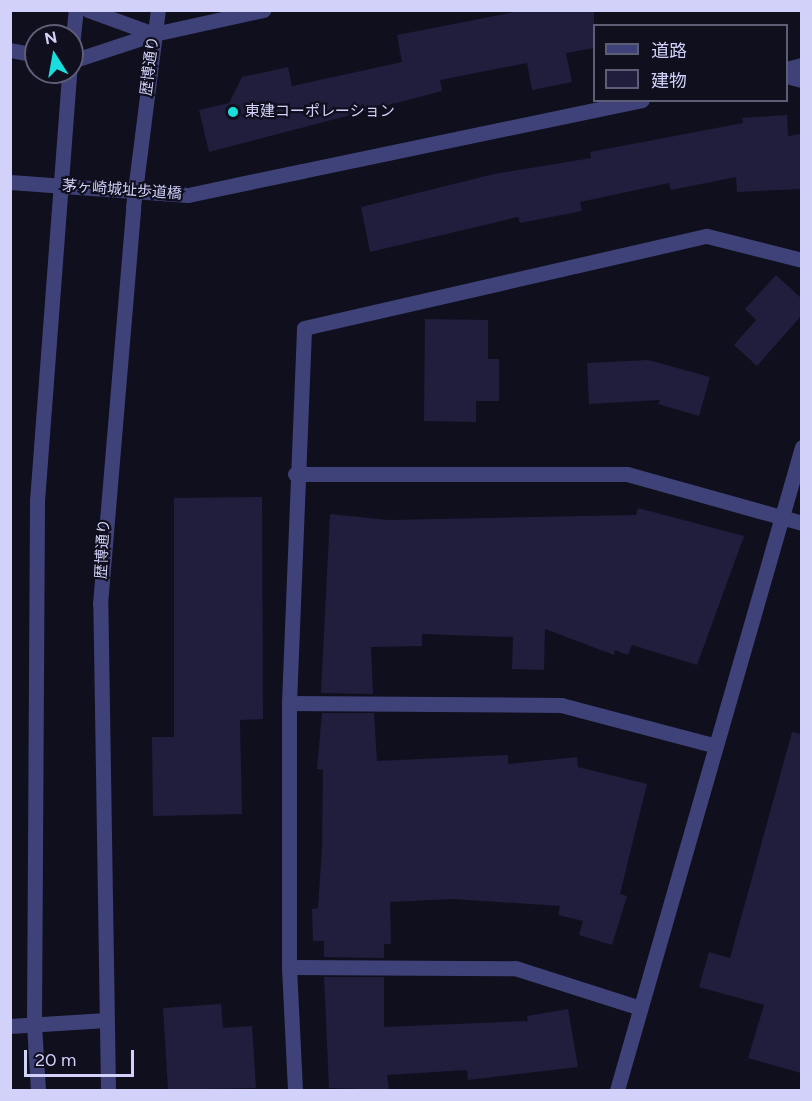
<!DOCTYPE html>
<html>
<head>
<meta charset="utf-8">
<style>
	body { margin:0 }
	#map { position:relative; width:812px; height:1101px; overflow:hidden; background:#100f1e; font-family:Figtree,"Noto Sans JP",sans-serif }
	div>[style] { position:absolute }
	[style*='--x'] { left:calc(var(--x)*1px); top:calc(var(--y)*1px); width:calc(var(--w)*1px); rotate:calc(var(--a)*1deg) }
	.building>* { inset:0; background:#201d3d }
	.minor>* { height:15px; margin:-7.5px; padding:0 7.5px; transform-origin:7.5px; border-radius:7.5px; background:#3f4278 }
	.minor-bridge>* { height:15px; margin:-7.5px; padding:0 7.5px; transform-origin:7.5px; border-radius:7.5px; background:#3f4278 }
	.dots>* { width:16px; height:16px; translate:-50% -50%; box-sizing:border-box; border:3px solid #100f1e; border-radius:50% }
	span { translate:-50% -50%; white-space:nowrap; text-align:center; line-height:1.15; -webkit-text-stroke:4.5px #100f1e; paint-order:stroke }
	.street-label { font-size:15px; color:#d1d1fa }
	.poi-label { font-size:15px; color:#d1d1fa }
	.left { translate:0 -50%; text-align:left }
	.frame { position:absolute; inset:0; border:12px solid #d1d1fa; pointer-events:none }
	.legend { position:absolute; left:593px; top:24px; width:195px; height:78px; box-sizing:border-box; background:#100f1e; border:2px solid #5d5d76; margin:0; padding:8px 10px; list-style:none; font-size:18px; color:#d1d1fa }
	.legend li { display:flex; align-items:center; gap:12px; height:30px }
	.legend b { width:30px; border:2px solid #5d5d76 }
	.north { position:absolute; left:24px; top:24px; width:60px; height:60px; box-sizing:border-box; background:#100f1e; border:2px solid #5d5d76; border-radius:50%; rotate:349deg; font-size:16px; font-weight:700; line-height:24px; text-align:center; color:#d1d1fa }
	.north::after { content:''; display:block; margin:auto; width:21px; height:27px; background:#19dedd; clip-path:polygon(50% 0,100% 100%,50% 72%,0 100%) }
	.scale { position:absolute; left:24px; top:1050px; width:110px; height:27px; box-sizing:border-box; border:3px solid #d1d1fa; border-top:0; padding-left:8px; font-size:18px; line-height:21px; white-space:nowrap; color:#d1d1fa; -webkit-text-stroke:4px #100f1e; paint-order:stroke }
</style>
</head>
<body>
<div id="map">
	<div class="building">
		<div style="clip-path:polygon(525px 10px,594px 10px,594px 48px,566px 53px,572px 82px,532px 90px,527px 63px,440px 80px,442px 91px,209px 152px,199px 110px,229px 103px,242px 77px,288px 67px,292px 86px,402px 62px,397px 35px)"></div>
		<div style="clip-path:polygon(787px 115px,788px 136px,801px 134px,801px 189px,737px 192px,736px 177px,671px 190px,669px 183px,580px 202px,582px 211px,520px 223px,518px 217px,370px 252px,361px 207px,494px 174px,591px 158px,590px 152px,743px 123px,742px 118px)"></div>
		<div style="clip-path:polygon(776px 275px,801px 298px,801px 316px,757px 366px,734px 345px,756px 320px,745px 309px)"></div>
		<div style="clip-path:polygon(425px 319px,488px 320px,488px 359px,499px 359px,499px 401px,476px 401px,476px 422px,424px 421px)"></div>
		<div style="clip-path:polygon(648px 360px,710px 377px,699px 416px,658px 404px,660px 400px,589px 404px,587px 363px)"></div>
		<div style="clip-path:polygon(262px 497px,263px 719px,240px 720px,242px 814px,153px 816px,152px 737px,174px 737px,174px 498px)"></div>
		<div style="clip-path:polygon(638px 508px,744px 536px,697px 665px,632px 645px,628px 655px,615px 650px,614px 655px,545px 629px,544px 670px,512px 669px,513px 637px,422px 634px,422px 646px,371px 647px,373px 694px,321px 693px,330px 514px,389px 520px,636px 515px)"></div>
		<div style="clip-path:polygon(322px 713px,374px 713px,377px 761px,508px 755px,508px 764px,577px 757px,578px 767px,647px 784px,620px 894px,627px 896px,612px 945px,579px 935px,583px 921px,558px 915px,560px 906px,454px 899px,390px 902px,391px 944px,384px 944px,384px 958px,324px 957px,324px 941px,313px 941px,312px 909px,318px 908px,322px 848px,323px 770px,317px 769px)"></div>
		<div style="clip-path:polygon(792px 732px,801px 734px,801px 1073px,748px 1058px,764px 1005px,699px 987px,709px 952px,730px 958px)"></div>
		<div style="clip-path:polygon(324px 977px,384px 977px,384px 1027px,528px 1021px,527px 1016px,568px 1009px,578px 1067px,468px 1080px,467px 1070px,387px 1075px,389px 1090px,329px 1088px)"></div>
		<div style="clip-path:polygon(221px 1004px,223px 1028px,252px 1026px,256px 1088px,168px 1090px,163px 1008px)"></div>
	</div>
	<div class="minor">
		<div style="--x:88;--y:10;--w:70;--a:20"></div>
		<div style="--x:72;--y:46;--w:36;--a:-84"></div>
		<div style="--x:10;--y:50;--w:26;--a:11"></div>
		<div style="--x:72;--y:61;--w:86;--a:-18.2"></div>
		<div style="--x:154;--y:34;--w:112;--a:-12.4"></div>
		<div style="--x:786;--y:69;--w:16;--a:-14"></div>
		<div style="--x:786;--y:76;--w:16;--a:14"></div>
		<div style="--x:302;--y:171;--w:347;--a:-11.8"></div>
		<div style="--x:295;--y:474;--w:332;--a:0"></div>
		<div style="--x:627;--y:474;--w:182;--a:15.6"></div>
		<div style="--x:289;--y:703;--w:272;--a:0.4"></div>
		<div style="--x:561;--y:705;--w:156;--a:14.8"></div>
		<div style="--x:289;--y:967;--w:226;--a:0.3"></div>
		<div style="--x:515;--y:968;--w:128;--a:17.7"></div>
		<div style="--x:10;--y:1026;--w:96;--a:-3.6"></div>
		<div style="--x:38;--y:1090;--w:65;--a:-93.5"></div>
		<div style="--x:34;--y:1025;--w:524;--a:-89.67"></div>
		<div style="--x:37;--y:501;--w:430;--a:-85.7"></div>
		<div style="--x:108;--y:1090;--w:486;--a:-90.9"></div>
		<div style="--x:100;--y:604;--w:398;--a:-85.2"></div>
		<div style="--x:133;--y:207;--w:199;--a:-82.8"></div>
		<div style="--x:295;--y:1090;--w:123;--a:-92.8"></div>
		<div style="--x:289;--y:967;--w:264;--a:-90"></div>
		<div style="--x:289;--y:703;--w:375;--a:-87.7"></div>
		<div style="--x:304;--y:328;--w:413;--a:-12.9"></div>
		<div style="--x:707;--y:236;--w:98;--a:14.2"></div>
		<div style="--x:617;--y:1090;--w:669;--a:-73.95"></div>
	</div>
	<div class="minor-bridge">
		<div style="--x:10;--y:182;--w:178;--a:4.2"></div>
		<div style="--x:188;--y:195;--w:116;--a:-11.9"></div>
	</div>
	<div class="dots">
		<div style="left:233px;top:112px;background:#19dedd"></div>
	</div>
	<div class="street-label">
		<span style="left:150px;top:66px;rotate:-83deg">歴博通り</span>
		<span style="left:122px;top:190px;rotate:4deg">茅ヶ崎城址歩道橋</span>
		<span style="left:103px;top:549px;rotate:-87deg">歴博通り</span>
	</div>
	<div class="poi-label">
		<span class="left" style="left:245px;top:112px">東建コーポレーション</span>
	</div>
	<div class="frame"></div>
	<ul class="legend">
	<li><b style="height:8px;background:#3f4278"></b>道路</li>
	<li><b style="height:16px;background:#201d3d"></b>建物</li>
	</ul>
	<div class="north">N</div>
	<div class="scale">20 m</div>
</div>
</body>
</html>
